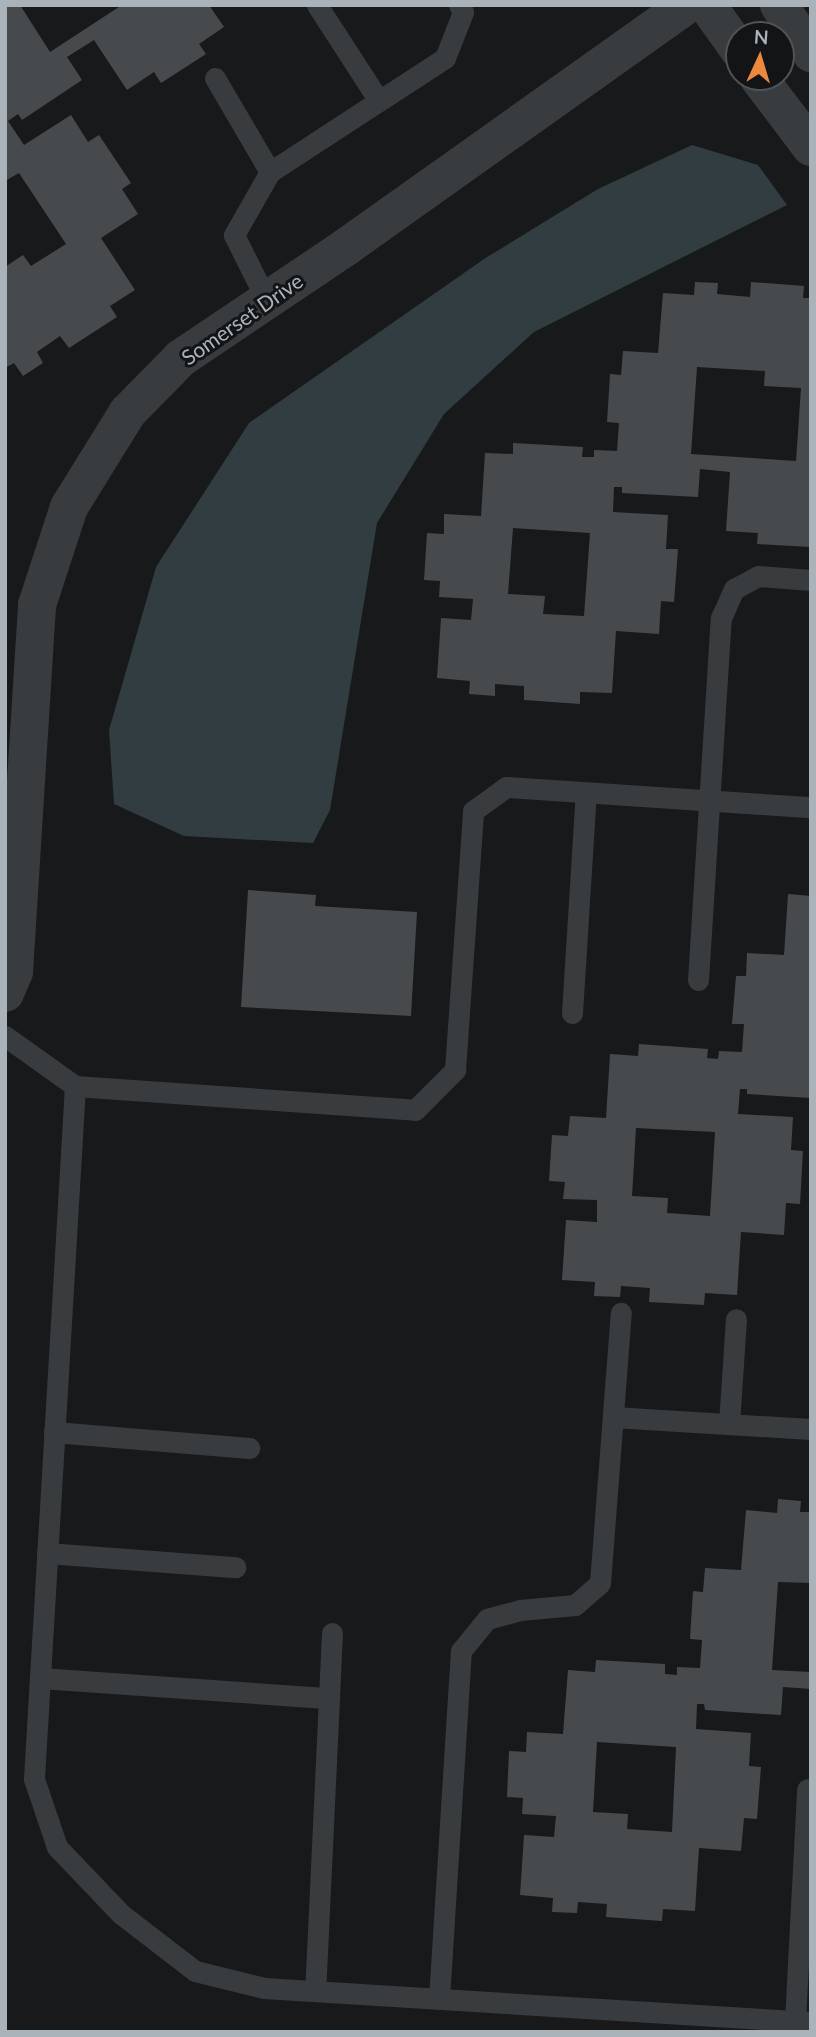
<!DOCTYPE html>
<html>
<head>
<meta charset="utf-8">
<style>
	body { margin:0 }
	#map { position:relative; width:816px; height:2037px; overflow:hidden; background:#18191a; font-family:Lato,sans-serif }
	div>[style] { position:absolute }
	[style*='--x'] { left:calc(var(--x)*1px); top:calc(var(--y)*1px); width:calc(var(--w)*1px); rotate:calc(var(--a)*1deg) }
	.water>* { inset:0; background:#313d40 }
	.building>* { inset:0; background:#474a4d }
	.lane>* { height:21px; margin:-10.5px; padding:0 10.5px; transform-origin:10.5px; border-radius:10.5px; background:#393c3f }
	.street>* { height:38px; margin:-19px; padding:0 19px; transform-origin:19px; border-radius:19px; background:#393c3f }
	span { translate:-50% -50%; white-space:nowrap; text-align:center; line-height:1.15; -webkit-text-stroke:6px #131415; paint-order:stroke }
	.street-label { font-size:21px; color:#abb3ba }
	.frame { position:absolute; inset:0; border:7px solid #abb3ba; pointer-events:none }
	.north { position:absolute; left:725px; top:21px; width:70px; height:70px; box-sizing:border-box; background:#131415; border:2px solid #505457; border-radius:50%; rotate:4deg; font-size:19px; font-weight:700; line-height:28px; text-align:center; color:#abb3ba }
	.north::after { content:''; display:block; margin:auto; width:24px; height:32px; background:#ec893f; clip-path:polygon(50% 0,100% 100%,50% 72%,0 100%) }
</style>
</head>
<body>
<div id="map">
	<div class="water">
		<div style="clip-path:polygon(692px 145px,758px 165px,787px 205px,534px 332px,444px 414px,377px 523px,330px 810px,313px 843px,184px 836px,114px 804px,109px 730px,156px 567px,249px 423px,484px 259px,598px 189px)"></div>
	</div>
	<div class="building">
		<div style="clip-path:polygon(5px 5px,20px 5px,50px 52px,122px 5px,209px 5px,224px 27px,199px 44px,206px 54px,161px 83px,154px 72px,127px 90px,94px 40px,67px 57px,82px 80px,22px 120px,18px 114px,8px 121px,24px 145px,71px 115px,88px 142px,99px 135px,131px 183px,122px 189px,138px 214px,101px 238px,135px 290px,110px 306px,117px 317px,69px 348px,60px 336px,37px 352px,43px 363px,23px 376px,14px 363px,5px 368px,5px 267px,23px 255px,31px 266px,66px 244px,19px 173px,5px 181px)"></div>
		<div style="clip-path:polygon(evenodd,695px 282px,718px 283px,717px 294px,750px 297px,751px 282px,804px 286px,803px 298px,811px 298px,811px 547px,757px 544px,758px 533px,726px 531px,730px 472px,700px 469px,698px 497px,622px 493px,622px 487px,614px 487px,613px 512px,668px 515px,666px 549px,678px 549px,674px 602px,661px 601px,659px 634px,616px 631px,612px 693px,580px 692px,580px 704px,524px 700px,524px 686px,495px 684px,495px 696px,469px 694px,470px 681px,437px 678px,441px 618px,471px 620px,473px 599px,439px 597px,440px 581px,424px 580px,427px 533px,444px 534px,444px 514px,481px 516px,485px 453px,513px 454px,513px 443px,583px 447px,582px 457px,594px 457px,594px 450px,617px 451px,619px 423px,607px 422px,610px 374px,621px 375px,623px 351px,658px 353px,663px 293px,694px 295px,695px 282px,697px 367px,765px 371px,764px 386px,801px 388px,796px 461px,691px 454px,697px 367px,695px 282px,513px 528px,590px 533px,584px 616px,543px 614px,545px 596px,508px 594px,513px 528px)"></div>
		<div style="clip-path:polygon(248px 890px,316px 895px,315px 906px,417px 912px,411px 1016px,241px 1007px)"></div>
		<div style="clip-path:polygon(evenodd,788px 894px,811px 896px,811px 1098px,747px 1094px,747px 1089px,740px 1089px,738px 1114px,793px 1117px,791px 1150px,803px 1151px,800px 1204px,786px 1203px,784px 1235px,741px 1232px,737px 1295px,705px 1293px,704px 1305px,649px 1302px,650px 1288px,621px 1286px,620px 1297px,594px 1296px,595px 1282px,562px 1280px,566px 1220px,597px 1222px,597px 1200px,563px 1199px,565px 1182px,549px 1181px,552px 1135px,568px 1136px,570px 1116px,606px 1118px,610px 1054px,638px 1056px,639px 1044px,708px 1049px,707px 1058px,718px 1059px,719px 1051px,742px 1052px,744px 1024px,732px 1024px,736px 976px,746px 976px,747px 953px,784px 955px,788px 894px,636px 1128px,715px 1132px,710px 1216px,667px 1213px,668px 1198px,632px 1196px,636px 1128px)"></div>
		<div style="clip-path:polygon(evenodd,778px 1499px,801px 1501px,800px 1512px,811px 1512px,811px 1583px,778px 1582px,772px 1670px,811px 1672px,811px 1689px,783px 1687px,781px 1715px,705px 1710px,704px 1704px,697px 1704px,696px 1729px,751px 1733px,749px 1766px,761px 1767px,757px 1819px,744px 1818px,741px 1851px,699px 1848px,695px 1911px,663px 1909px,662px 1921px,606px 1917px,607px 1904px,578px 1902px,577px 1913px,552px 1912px,553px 1898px,520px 1895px,524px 1835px,554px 1837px,556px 1816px,522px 1814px,523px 1798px,507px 1797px,509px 1751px,526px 1752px,527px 1732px,563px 1734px,568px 1670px,595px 1672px,596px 1660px,665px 1664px,665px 1674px,677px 1675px,677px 1667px,700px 1668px,702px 1640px,690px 1639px,693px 1591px,703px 1592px,705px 1568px,741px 1570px,746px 1510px,777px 1513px,778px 1499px,597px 1742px,676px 1747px,672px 1832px,627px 1829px,628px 1814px,593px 1812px,597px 1742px)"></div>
	</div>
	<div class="lane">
		<div style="--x:317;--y:5;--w:114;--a:57.1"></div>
		<div style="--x:215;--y:78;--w:109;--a:59.7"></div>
		<div style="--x:267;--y:301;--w:74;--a:-116.6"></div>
		<div style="--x:234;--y:235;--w:73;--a:-60.3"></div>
		<div style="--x:270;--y:172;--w:209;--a:-33.1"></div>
		<div style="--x:445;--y:58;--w:49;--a:-68.6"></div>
		<div style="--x:463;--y:12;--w:8;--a:-120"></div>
		<div style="--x:698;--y:980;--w:363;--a:-86.4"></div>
		<div style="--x:721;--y:618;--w:32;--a:-66"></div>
		<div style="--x:734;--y:589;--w:27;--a:-28"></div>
		<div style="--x:758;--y:576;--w:53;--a:4.3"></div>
		<div style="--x:572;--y:1013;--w:221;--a:-86.4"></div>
		<div style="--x:5;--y:1036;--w:86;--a:35.5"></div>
		<div style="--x:75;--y:1086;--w:341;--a:4"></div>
		<div style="--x:415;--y:1110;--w:57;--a:-45"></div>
		<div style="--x:455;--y:1070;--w:260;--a:-86"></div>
		<div style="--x:473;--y:811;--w:41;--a:-36"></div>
		<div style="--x:506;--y:787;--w:306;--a:3.8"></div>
		<div style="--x:75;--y:1086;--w:694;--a:93.39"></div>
		<div style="--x:34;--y:1779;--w:72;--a:71.3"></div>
		<div style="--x:57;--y:1847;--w:93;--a:46.3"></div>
		<div style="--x:121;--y:1914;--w:93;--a:37.6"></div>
		<div style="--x:195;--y:1971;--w:71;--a:13.8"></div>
		<div style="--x:264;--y:1988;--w:548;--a:3.56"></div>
		<div style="--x:613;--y:1417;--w:198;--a:3.5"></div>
		<div style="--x:729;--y:1424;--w:105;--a:-86.2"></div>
		<div style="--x:54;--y:1432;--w:196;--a:4.7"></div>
		<div style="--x:47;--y:1553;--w:189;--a:4.3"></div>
		<div style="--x:40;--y:1678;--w:290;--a:4"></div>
		<div style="--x:329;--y:1698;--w:293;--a:92.7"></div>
		<div style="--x:329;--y:1698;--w:65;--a:-87.4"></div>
		<div style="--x:439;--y:1999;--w:349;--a:-86.4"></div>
		<div style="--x:461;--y:1651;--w:41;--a:-50.9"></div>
		<div style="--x:487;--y:1619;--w:34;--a:-15"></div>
		<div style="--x:520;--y:1610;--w:55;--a:-5.2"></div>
		<div style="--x:575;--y:1605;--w:33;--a:-41"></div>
		<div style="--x:600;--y:1583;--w:271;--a:-85.6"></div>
		<div style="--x:795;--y:2021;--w:232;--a:-87"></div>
	</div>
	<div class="street">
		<div style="--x:707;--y:5;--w:55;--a:54.6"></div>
		<div style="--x:779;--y:5;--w:58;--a:56.3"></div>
		<div style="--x:758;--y:77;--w:88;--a:52.9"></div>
		<div style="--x:5;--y:993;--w:23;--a:-67"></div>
		<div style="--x:14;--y:972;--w:368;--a:-86.4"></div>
		<div style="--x:37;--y:605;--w:103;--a:-71.9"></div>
		<div style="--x:69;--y:507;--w:112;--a:-58.2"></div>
		<div style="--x:128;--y:412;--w:76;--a:-45.5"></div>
		<div style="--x:181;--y:358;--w:199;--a:-33.9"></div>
		<div style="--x:346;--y:247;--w:417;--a:-35.4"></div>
	</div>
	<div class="street-label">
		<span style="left:242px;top:319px;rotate:-35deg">Somerset Drive</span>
	</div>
	<div class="frame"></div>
	<div class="north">N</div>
</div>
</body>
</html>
